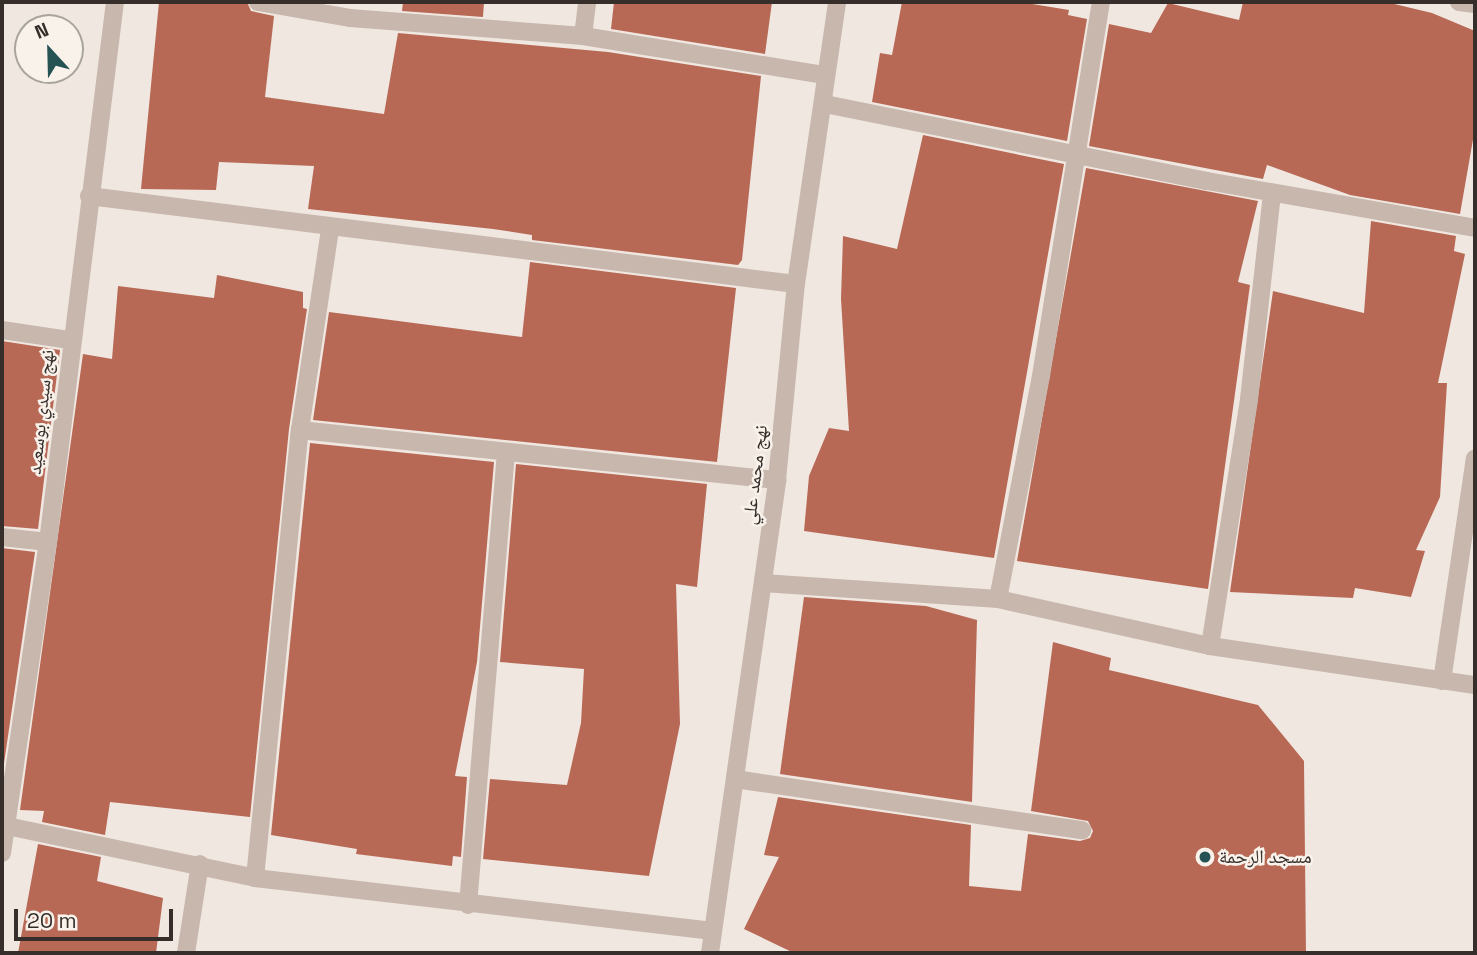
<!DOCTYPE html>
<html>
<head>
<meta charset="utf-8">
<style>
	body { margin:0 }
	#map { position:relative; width:1477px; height:955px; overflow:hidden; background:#f0e7e0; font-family:"Space Grotesk","Noto Naskh Arabic",sans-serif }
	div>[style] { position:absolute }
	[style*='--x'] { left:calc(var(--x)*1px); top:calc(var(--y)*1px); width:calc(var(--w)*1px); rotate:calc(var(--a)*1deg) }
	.building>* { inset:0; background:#b86956 }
	.minor>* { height:18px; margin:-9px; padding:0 9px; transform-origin:9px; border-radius:9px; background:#c7b7ad }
	.dots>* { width:19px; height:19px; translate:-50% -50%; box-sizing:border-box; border:4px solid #f8f2eb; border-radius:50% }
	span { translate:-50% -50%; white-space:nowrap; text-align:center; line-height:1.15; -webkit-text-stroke:5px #f8f2eb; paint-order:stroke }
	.street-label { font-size:19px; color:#362e2a }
	.poi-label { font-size:19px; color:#362e2a }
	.left { translate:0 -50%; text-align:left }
	.frame { position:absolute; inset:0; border:4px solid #362e2a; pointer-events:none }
	.north { position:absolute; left:14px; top:14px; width:70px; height:70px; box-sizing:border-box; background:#f8f2eb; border:2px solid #aaa49e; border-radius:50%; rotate:338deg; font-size:19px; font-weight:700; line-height:28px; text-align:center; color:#362e2a }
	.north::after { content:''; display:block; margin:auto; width:24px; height:32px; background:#255253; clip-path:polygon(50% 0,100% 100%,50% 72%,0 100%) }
	.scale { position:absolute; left:14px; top:909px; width:159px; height:32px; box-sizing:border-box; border:4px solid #362e2a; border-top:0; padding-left:9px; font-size:21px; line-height:24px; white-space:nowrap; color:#362e2a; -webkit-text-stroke:5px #f8f2eb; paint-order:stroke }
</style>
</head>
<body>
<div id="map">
	<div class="building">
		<div style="clip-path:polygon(159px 2px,247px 2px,251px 11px,274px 16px,265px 97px,384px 114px,398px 33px,608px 52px,761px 76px,742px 260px,738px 265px,532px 240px,532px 235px,493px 229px,308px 209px,314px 166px,219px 162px,216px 190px,141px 189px)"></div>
		<div style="clip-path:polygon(403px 2px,484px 2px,483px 17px,402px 11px)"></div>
		<div style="clip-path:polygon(614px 2px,772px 2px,765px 54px,611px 29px)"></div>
		<div style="clip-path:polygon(902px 2px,1020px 2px,1069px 10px,1068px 15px,1087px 19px,1067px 141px,872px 102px,880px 53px,892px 55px)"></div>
		<div style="clip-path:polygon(1243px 2px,1386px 2px,1432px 13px,1475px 31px,1475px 128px,1460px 214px,1350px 195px,1267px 165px,1263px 179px,1089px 146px,1109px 24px,1151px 33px,1168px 3px,1239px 20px)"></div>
		<div style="clip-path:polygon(923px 135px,1064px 164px,994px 558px,804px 531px,809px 476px,829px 428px,849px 431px,841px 299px,843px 236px,897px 249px)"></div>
		<div style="clip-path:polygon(1086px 168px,1258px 201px,1238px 282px,1250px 285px,1208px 589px,1017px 561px)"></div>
		<div style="clip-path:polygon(1371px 221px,1456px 236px,1454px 251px,1465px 254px,1438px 383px,1447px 383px,1440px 497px,1416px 550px,1425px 551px,1411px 597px,1355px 588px,1353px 598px,1230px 592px,1273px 291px,1364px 313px)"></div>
		<div style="clip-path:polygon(530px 262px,736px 288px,717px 462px,313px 420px,329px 312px,522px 337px)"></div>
		<div style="clip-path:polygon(217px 275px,303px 292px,303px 308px,307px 309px,289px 429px,250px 817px,110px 802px,105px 835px,42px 822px,44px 811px,20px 810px,83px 354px,112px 359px,118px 286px,214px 298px)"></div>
		<div style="clip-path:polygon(2px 341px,60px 350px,38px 529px,2px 526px)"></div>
		<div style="clip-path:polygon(310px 443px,494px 462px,477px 662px,455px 776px,467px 777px,461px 857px,453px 856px,452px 866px,356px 854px,357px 849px,271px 835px)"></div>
		<div style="clip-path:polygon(516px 464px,707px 484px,697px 587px,676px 584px,680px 724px,649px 876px,483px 859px,490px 779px,567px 785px,581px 723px,584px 669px,500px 662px)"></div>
		<div style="clip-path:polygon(2px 548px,35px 552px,2px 777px)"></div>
		<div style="clip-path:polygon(804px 597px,926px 606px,977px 620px,972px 802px,780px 774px)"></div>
		<div style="clip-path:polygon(1053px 642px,1111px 658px,1109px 670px,1258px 705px,1304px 761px,1306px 953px,794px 953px,744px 929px,779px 857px,764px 855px,778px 797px,971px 825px,969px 886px,1021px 891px,1028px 834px,1080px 841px,1090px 838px,1093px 831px,1088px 821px,1031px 811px)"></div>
		<div style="clip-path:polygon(38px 844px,101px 857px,97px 881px,163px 898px,156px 953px,18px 953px)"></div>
	</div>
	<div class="minor">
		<div style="--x:258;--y:2;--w:93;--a:9.9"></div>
		<div style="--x:350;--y:18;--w:234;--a:4.4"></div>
		<div style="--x:583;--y:36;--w:245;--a:9.2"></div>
		<div style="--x:1459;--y:2;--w:16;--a:7"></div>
		<div style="--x:583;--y:36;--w:34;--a:-83"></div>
		<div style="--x:825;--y:104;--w:390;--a:11.4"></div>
		<div style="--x:1207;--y:181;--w:272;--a:9.9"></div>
		<div style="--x:89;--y:196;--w:712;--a:7.1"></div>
		<div style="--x:2;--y:330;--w:69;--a:8.4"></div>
		<div style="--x:300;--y:430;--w:480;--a:6"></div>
		<div style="--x:2;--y:537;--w:46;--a:6.2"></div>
		<div style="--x:763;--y:583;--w:236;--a:3.9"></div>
		<div style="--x:998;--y:599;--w:217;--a:12.5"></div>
		<div style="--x:1210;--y:646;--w:268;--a:8.4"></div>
		<div style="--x:998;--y:599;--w:227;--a:-79.1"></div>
		<div style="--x:1041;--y:376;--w:379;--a:-80.9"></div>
		<div style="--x:1210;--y:646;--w:250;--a:-81"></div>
		<div style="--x:1249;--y:399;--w:207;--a:-83.6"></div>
		<div style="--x:1442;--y:681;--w:225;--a:-81.6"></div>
		<div style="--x:735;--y:779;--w:351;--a:8.4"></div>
		<div style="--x:2;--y:825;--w:258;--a:11.8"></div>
		<div style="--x:255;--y:878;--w:459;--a:6.6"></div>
		<div style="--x:2;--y:853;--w:314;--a:-81.6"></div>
		<div style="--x:48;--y:542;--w:544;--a:-82.93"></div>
		<div style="--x:255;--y:878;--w:450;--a:-84.3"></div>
		<div style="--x:300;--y:430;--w:203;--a:-81.5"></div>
		<div style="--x:468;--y:905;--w:454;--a:-85.2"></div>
		<div style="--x:186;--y:953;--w:90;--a:-81.1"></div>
		<div style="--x:710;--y:953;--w:478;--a:-81.9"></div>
		<div style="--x:777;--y:480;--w:197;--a:-84.5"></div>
		<div style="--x:796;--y:284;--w:285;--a:-81.7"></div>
	</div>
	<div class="dots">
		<div style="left:1205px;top:857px;background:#255253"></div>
	</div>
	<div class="street-label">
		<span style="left:41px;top:412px;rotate:-84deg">نهج سيدي بوسعيد</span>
		<span style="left:755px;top:475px;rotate:-83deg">نهج محمد علي</span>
	</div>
	<div class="poi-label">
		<span class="left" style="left:1219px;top:857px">مسجد الرحمة</span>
	</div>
	<div class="frame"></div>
	<div class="north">N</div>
	<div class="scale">20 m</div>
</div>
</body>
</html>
